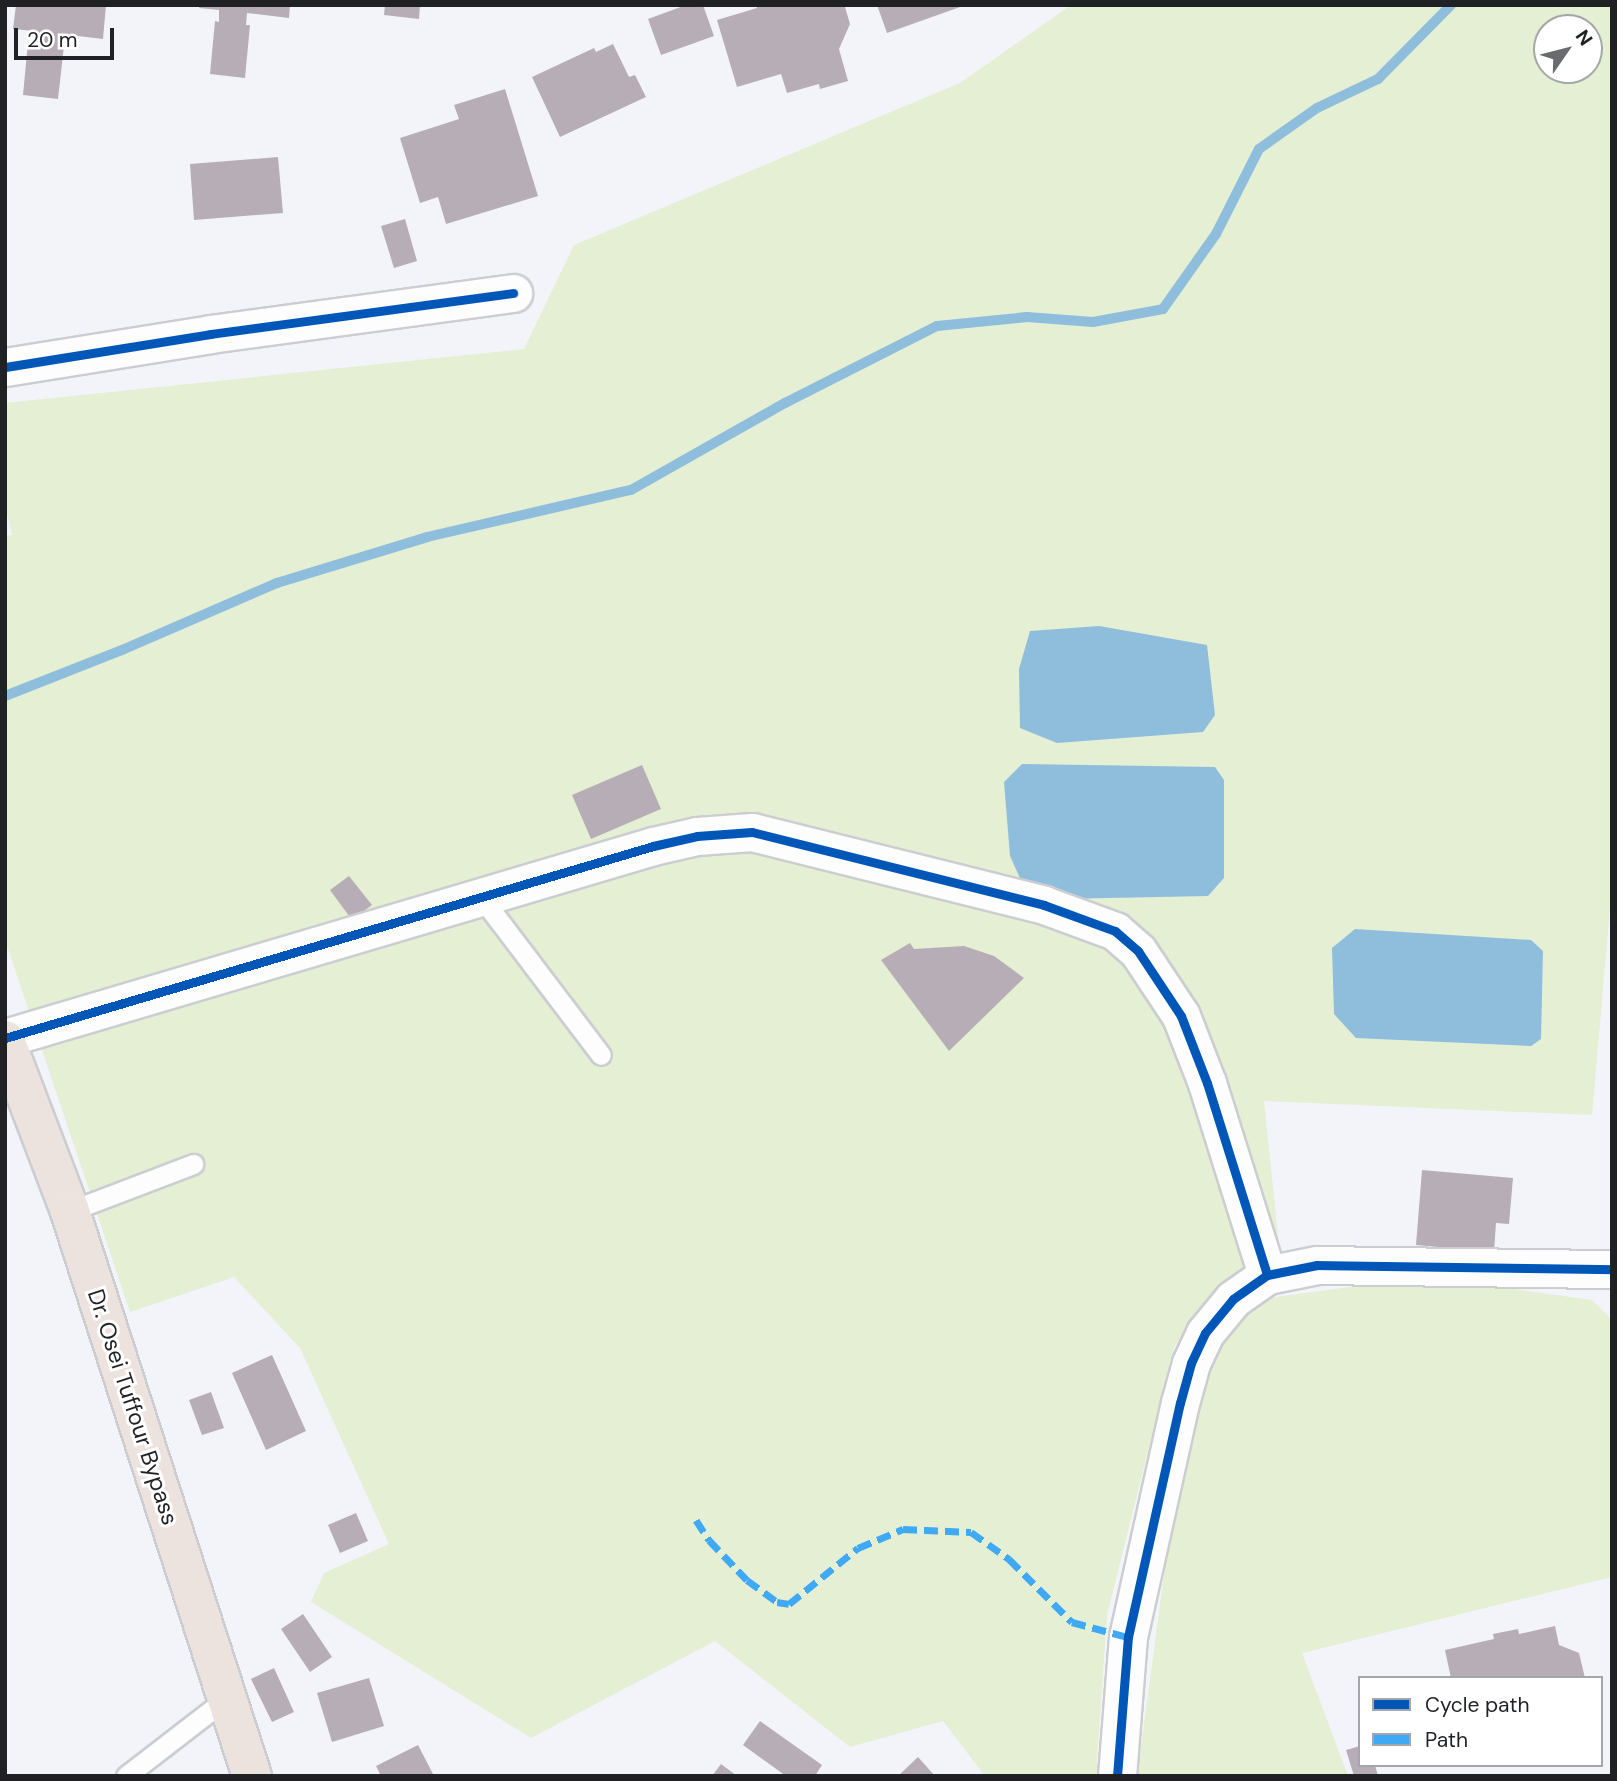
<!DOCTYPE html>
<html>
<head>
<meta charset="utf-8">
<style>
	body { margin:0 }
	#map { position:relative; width:1617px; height:1781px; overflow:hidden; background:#f2f4fa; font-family:"DM Sans",sans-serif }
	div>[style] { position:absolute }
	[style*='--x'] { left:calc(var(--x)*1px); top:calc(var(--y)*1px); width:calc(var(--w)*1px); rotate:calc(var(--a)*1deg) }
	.green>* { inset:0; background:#e4efd4 }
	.water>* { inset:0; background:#8ebedc }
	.stream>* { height:10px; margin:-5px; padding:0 5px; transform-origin:5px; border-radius:5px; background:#8ebedc }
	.building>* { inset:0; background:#b7adb7 }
	.roads { filter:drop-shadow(2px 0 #cccdd1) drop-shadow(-2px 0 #cccdd1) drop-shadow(0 2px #cccdd1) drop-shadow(0 -2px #cccdd1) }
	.service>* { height:19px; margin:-9.5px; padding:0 9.5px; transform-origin:9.5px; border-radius:9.5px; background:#fdfdfe }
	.minor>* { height:37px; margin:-18.5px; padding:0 18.5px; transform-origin:18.5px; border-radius:18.5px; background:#fdfdfe }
	.trunk>* { height:38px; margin:-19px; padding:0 19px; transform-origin:19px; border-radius:19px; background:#ede3de }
	.quiet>* { height:7px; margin-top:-3.5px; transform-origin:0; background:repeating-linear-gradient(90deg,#3fa9f5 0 14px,transparent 0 21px) }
	.cycleway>* { height:9px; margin:-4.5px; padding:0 4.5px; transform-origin:4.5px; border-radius:4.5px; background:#0057b8 }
	span { translate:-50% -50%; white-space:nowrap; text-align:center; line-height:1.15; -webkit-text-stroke:6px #fff; paint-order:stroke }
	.street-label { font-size:23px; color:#1f2124 }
	.frame { position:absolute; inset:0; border:7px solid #1f2124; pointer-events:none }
	.legend { position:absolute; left:1358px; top:1676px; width:245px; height:91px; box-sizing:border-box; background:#fff; border:2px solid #a5a6a7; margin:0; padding:9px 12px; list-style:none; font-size:21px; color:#1f2124 }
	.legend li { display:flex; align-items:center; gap:14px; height:35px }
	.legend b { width:35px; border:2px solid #a5a6a7 }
	.north { position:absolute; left:1533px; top:14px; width:70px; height:70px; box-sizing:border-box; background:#fff; border:2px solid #a5a6a7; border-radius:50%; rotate:55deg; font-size:19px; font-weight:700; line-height:28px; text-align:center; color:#1f2124 }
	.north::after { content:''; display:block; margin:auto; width:24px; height:32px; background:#696b6f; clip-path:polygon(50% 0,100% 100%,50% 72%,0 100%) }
	.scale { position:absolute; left:14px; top:28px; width:100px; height:32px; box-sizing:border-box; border:4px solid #1f2124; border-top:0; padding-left:9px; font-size:21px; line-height:24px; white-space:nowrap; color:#1f2124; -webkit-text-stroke:5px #fff; paint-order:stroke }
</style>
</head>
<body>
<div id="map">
	<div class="green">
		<div style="clip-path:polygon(evenodd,1071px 5px,1612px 5px,1612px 885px,1592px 1115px,1264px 1101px,1279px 1245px,1220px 1284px,1174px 1347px,1107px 1615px,1097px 1760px,1100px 1776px,985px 1776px,943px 1721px,850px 1747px,715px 1641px,531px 1738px,311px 1602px,324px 1573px,389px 1544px,300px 1348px,234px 1277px,130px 1312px,5px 940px,5px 536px,12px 535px,5px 504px,5px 403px,524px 349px,574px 245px,960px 83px,1071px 5px,1547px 28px,1589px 28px,1589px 70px,1547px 70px,1547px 28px)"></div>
		<div style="clip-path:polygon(1365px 1285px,1493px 1286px,1592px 1300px,1611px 1319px,1612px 1577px,1302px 1653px,1348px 1776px,1137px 1776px,1188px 1396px,1202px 1352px,1260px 1299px)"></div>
	</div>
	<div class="water">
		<div style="clip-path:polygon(1099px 626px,1207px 645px,1215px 715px,1203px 732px,1057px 743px,1020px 728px,1019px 669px,1030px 631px)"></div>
		<div style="clip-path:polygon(1022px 764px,1215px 767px,1224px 780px,1224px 878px,1208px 896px,1057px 899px,1024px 887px,1010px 856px,1004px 782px)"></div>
		<div style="clip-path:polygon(1355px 929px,1531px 940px,1543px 951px,1541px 1039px,1531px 1046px,1356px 1038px,1334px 1014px,1332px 948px)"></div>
	</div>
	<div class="stream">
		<div style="--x:5;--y:696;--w:126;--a:-21.5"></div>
		<div style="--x:122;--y:650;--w:169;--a:-23.4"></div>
		<div style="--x:277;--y:583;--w:157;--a:-17"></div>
		<div style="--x:427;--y:537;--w:209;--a:-13"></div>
		<div style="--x:631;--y:490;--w:177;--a:-29.5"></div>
		<div style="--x:785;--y:403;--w:170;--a:-26.9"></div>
		<div style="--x:937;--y:326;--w:90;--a:-5.7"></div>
		<div style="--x:1027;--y:317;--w:66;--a:4.3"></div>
		<div style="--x:1093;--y:322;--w:71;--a:-10.5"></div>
		<div style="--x:1163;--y:309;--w:92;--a:-54.8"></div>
		<div style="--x:1216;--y:234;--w:95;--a:-63.2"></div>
		<div style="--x:1259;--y:149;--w:71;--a:-35.3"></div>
		<div style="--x:1317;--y:108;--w:68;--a:-25.4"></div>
		<div style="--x:1378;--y:79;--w:104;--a:-45.4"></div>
	</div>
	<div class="building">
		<div style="clip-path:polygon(16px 5px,106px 5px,103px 39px,61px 34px,60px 46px,64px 46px,58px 99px,23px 95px,28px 42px,32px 42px,34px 31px,13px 29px)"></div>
		<div style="clip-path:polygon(200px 5px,290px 5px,289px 18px,247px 13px,246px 25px,250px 25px,245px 78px,210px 74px,215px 21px,219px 22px,219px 10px,199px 8px)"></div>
		<div style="clip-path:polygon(385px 5px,420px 5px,419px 19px,384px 15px)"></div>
		<div style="clip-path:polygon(686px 5px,703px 5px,714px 36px,661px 55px,648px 19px)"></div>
		<div style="clip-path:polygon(756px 5px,845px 7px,850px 24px,839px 49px,848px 81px,820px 89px,819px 84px,787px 93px,781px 74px,737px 87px,717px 20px,757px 8px)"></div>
		<div style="clip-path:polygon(877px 5px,963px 5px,963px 6px,887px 33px)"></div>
		<div style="clip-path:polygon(613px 44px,629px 77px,635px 75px,646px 97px,560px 137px,532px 77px,594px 48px,596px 52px)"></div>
		<div style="clip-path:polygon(505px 89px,538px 196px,446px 224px,438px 197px,420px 203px,400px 138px,459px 119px,454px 105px)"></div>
		<div style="clip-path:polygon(278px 157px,283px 213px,194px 220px,190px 164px)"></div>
		<div style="clip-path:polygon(405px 219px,417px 261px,394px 268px,381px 226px)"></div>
		<div style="clip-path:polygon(642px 765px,661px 809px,591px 839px,572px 795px)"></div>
		<div style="clip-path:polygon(349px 876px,372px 905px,352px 920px,330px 890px)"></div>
		<div style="clip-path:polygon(910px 943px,914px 949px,964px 946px,994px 956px,1024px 978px,949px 1051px,881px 960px)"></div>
		<div style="clip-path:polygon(1422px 1170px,1513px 1178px,1509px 1224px,1496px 1223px,1494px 1252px,1416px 1245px)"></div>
		<div style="clip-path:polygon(272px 1355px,306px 1431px,266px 1450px,232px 1373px)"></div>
		<div style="clip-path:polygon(211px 1392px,224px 1428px,202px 1435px,189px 1400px)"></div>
		<div style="clip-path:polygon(356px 1513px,368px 1541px,340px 1553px,328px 1525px)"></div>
		<div style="clip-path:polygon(303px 1614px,332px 1657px,310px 1672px,281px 1629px)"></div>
		<div style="clip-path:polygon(1555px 1626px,1559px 1645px,1579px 1653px,1585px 1678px,1451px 1678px,1445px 1650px,1494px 1639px,1493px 1634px,1518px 1629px,1519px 1634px)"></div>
		<div style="clip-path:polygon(274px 1668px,294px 1712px,272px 1722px,251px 1679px)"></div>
		<div style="clip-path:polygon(369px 1678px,384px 1726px,332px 1742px,317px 1693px)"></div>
		<div style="clip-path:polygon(760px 1721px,822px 1765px,815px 1776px,786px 1776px,743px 1745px)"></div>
		<div style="clip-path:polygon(418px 1745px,434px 1776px,381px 1776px,376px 1766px)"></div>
		<div style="clip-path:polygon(1360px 1746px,1360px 1765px,1375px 1765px,1378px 1776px,1354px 1776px,1346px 1750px)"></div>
		<div style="clip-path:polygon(918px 1757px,935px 1776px,898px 1776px)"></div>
		<div style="clip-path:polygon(721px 1764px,737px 1776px,712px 1776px)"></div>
	</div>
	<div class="roads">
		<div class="service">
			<div style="--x:481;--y:897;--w:198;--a:52.8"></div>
			<div style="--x:70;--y:1211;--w:132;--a:-20.9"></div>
			<div style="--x:126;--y:1776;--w:128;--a:-37.7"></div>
		</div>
		<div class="minor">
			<div style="--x:5;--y:367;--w:208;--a:-9.1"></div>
			<div style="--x:210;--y:334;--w:306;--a:-7.7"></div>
			<div style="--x:5;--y:1038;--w:676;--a:-16.5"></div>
			<div style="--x:653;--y:846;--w:45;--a:-12.8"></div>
			<div style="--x:697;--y:836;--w:55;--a:-4.2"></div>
			<div style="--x:752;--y:832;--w:301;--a:14"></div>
			<div style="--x:1044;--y:905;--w:76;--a:20.1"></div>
			<div style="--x:1115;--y:931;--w:30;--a:41"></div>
			<div style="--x:1138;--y:951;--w:78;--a:56.5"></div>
			<div style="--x:1181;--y:1016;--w:72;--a:68.8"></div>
			<div style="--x:1207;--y:1083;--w:201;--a:72.6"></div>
			<div style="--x:1117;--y:1776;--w:139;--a:-85.5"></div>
			<div style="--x:1128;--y:1637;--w:240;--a:-77.5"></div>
			<div style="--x:1180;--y:1403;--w:41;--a:-74.6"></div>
			<div style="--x:1191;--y:1363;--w:33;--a:-65"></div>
			<div style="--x:1205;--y:1333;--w:44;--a:-50.5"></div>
			<div style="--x:1233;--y:1299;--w:42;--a:-35.2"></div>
			<div style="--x:1267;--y:1275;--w:51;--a:-11.3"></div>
			<div style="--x:1317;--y:1265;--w:295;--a:0.8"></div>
		</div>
		<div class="trunk">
			<div style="--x:5;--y:1040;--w:183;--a:69.2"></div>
			<div style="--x:70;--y:1211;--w:594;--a:72.15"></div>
		</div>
	</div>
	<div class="quiet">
		<div style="--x:696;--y:1520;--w:24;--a:57"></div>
		<div style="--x:709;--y:1540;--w:55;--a:46.5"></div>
		<div style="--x:747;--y:1580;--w:37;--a:36"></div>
		<div style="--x:777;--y:1602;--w:12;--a:9"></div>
		<div style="--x:789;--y:1604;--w:89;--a:-39.1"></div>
		<div style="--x:858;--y:1548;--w:49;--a:-22.9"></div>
		<div style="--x:903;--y:1529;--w:68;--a:2.5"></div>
		<div style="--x:971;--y:1532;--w:47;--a:35.4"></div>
		<div style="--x:1009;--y:1559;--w:89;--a:45"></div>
		<div style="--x:1072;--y:1622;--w:58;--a:15"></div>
	</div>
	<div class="cycleway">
		<div style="--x:5;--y:367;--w:208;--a:-9.1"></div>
		<div style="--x:210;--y:334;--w:306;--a:-7.7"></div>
		<div style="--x:5;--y:1038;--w:676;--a:-16.5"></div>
		<div style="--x:653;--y:846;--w:45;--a:-12.8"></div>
		<div style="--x:697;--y:836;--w:55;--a:-4.2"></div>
		<div style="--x:752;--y:832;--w:301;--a:14"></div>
		<div style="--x:1044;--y:905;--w:76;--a:20.1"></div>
		<div style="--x:1115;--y:931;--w:30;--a:41"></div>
		<div style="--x:1138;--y:951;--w:78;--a:56.5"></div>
		<div style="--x:1181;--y:1016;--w:72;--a:68.8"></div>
		<div style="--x:1207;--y:1083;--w:201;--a:72.6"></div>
		<div style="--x:1117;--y:1776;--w:139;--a:-85.5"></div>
		<div style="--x:1128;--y:1637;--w:240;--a:-77.5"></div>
		<div style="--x:1180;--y:1403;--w:41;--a:-74.6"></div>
		<div style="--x:1191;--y:1363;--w:33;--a:-65"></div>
		<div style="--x:1205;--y:1333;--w:44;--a:-50.5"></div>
		<div style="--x:1233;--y:1299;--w:42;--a:-35.2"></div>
		<div style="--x:1267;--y:1275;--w:51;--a:-11.3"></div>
		<div style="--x:1317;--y:1265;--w:295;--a:0.8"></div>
	</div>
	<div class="street-label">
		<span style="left:133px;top:1407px;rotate:72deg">Dr. Osei Tuffour Bypass</span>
	</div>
	<div class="frame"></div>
	<ul class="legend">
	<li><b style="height:9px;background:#0057b8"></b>Cycle path</li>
	<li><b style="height:9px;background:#3fa9f5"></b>Path</li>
	</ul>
	<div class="north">N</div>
	<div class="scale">20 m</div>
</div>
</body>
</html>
